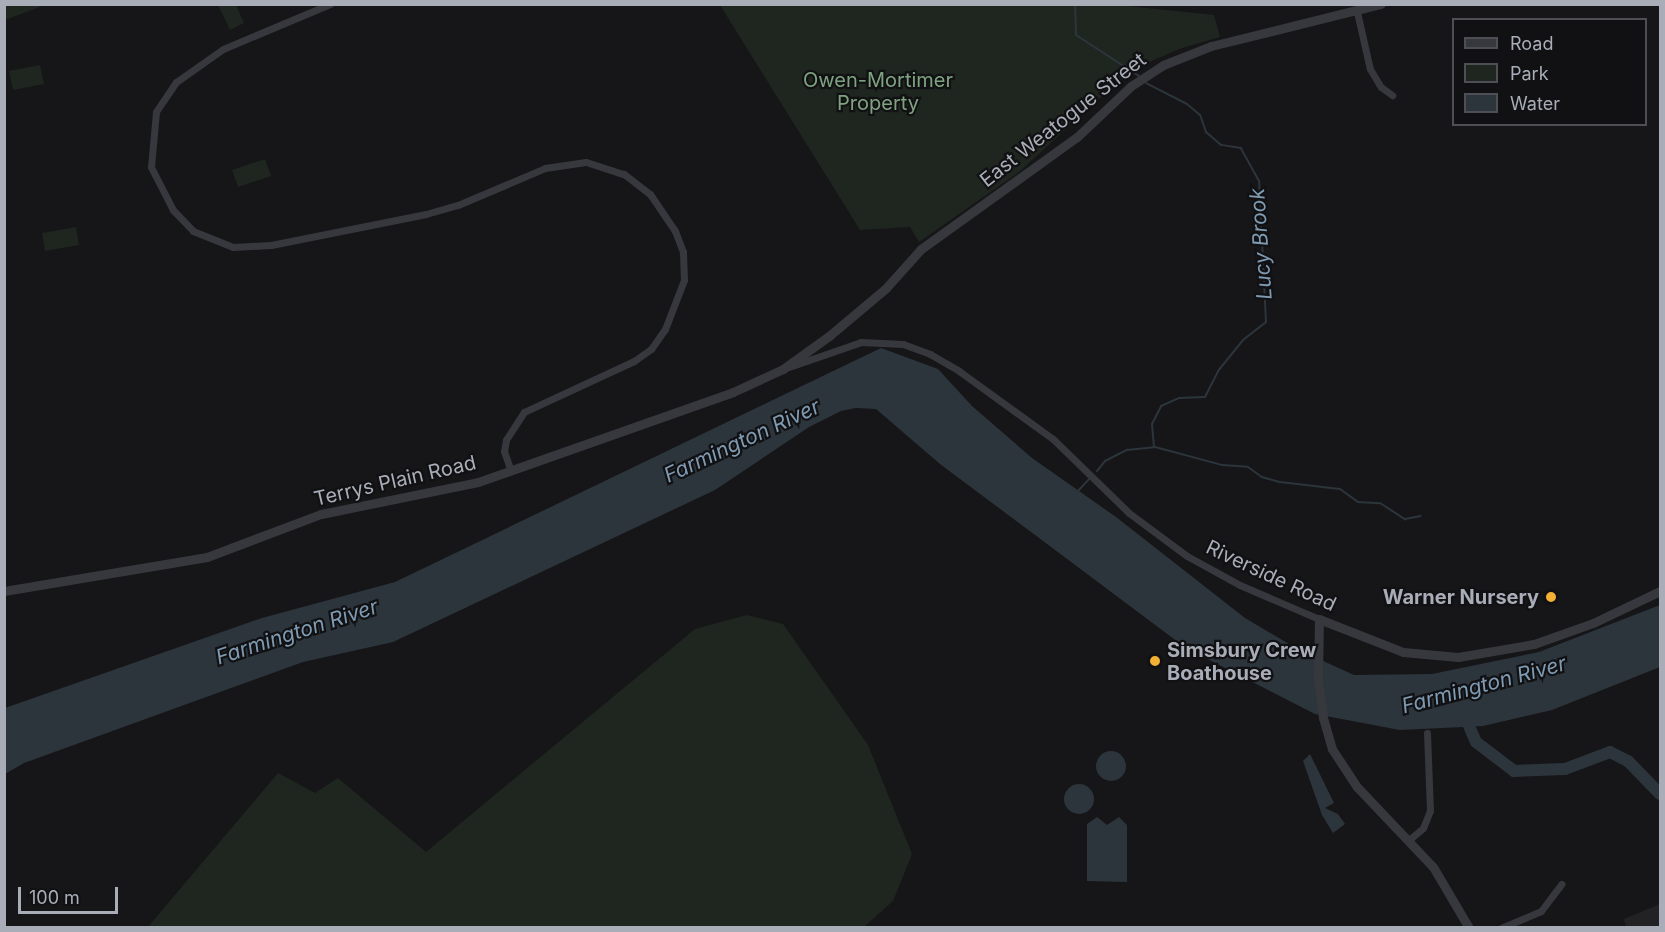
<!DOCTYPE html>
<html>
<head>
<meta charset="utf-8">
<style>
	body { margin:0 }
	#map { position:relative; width:1665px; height:932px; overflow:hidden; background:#161618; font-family:Inter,sans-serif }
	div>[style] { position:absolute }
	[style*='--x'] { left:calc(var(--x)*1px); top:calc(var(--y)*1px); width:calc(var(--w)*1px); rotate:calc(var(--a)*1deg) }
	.built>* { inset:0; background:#222225 }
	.green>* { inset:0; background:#1e261f }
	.water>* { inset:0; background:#2c353c }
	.round { border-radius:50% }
	.stream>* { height:2px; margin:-1px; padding:0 1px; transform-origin:1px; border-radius:1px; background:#2c353c }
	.river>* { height:12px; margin:-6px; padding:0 6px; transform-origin:6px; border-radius:6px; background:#2c353c }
	.minor>* { height:7px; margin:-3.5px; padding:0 3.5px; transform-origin:3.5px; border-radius:3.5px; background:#37383d }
	.tertiary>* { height:9px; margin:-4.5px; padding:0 4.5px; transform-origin:4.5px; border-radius:4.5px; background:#37383d }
	.dots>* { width:16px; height:16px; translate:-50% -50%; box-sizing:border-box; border:3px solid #111113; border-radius:50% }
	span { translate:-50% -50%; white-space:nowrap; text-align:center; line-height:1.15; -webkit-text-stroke:4.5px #111113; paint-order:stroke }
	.park-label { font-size:20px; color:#7fa381 }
	.street-label { font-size:20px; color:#a8adb8 }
	.poi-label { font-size:20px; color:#a8adb8; font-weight:700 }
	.right { translate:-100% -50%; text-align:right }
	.left { translate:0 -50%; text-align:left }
	.water-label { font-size:21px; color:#7f9bb3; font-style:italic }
	.frame { position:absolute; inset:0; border:6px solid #a8adb8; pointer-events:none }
	.legend { position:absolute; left:1452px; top:18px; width:195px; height:108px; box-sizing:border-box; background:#111113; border:2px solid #4d4f55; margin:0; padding:8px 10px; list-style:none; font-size:18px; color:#a8adb8 }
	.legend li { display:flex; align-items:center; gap:12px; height:30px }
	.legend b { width:30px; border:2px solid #4d4f55 }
	.scale { position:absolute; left:18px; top:887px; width:100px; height:27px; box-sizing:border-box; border:3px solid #a8adb8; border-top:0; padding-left:8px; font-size:18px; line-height:21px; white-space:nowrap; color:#a8adb8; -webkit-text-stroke:4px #111113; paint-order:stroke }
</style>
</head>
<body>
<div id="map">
	<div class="built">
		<div style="clip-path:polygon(1660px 904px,1660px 927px,1626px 927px,1624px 919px)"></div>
	</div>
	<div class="green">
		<div style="clip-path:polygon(5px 4px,45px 4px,45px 5px,5px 20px)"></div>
		<div style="clip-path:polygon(218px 5px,236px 5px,244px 23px,230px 30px)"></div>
		<div style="clip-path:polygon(720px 5px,1118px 5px,1214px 15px,1220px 37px,1179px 49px,1145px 64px,1114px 85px,1019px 172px,919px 242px,910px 227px,860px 230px)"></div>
		<div style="clip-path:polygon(40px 65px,44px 84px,13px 90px,9px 71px)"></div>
		<div style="clip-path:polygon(265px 159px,271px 176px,238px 187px,232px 170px)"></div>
		<div style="clip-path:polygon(76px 227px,79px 245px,45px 251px,42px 233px)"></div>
		<div style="clip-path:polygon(747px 615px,783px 624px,868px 745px,912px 854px,893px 901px,864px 927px,148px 927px,278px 773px,315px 793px,338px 778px,426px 852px,695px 629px)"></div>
	</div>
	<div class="water">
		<div style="clip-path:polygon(881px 348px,938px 369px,972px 406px,1032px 458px,1116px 517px,1245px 618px,1301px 651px,1354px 675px,1432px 674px,1539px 652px,1660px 605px,1660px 667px,1552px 710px,1483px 726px,1400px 730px,1315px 714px,1186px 648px,940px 464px,876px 409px,856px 408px,841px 411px,809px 427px,715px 490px,393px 642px,303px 662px,24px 763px,5px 774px,5px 708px,262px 618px,395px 582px)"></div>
		<div class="round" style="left:1096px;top:751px;width:30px;height:30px"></div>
		<div style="clip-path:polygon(1310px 754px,1334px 803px,1325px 808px,1338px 814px,1345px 824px,1333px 833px,1322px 815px,1303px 761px)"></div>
		<div class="round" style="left:1064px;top:784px;width:30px;height:30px"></div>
		<div style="clip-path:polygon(1097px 817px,1107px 825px,1119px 817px,1127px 825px,1127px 882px,1087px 881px,1087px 824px)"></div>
	</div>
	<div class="stream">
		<div style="--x:1075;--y:4;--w:31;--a:88"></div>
		<div style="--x:1076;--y:35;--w:75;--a:33.1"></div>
		<div style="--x:1155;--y:447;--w:69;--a:15"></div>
		<div style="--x:1222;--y:465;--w:26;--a:4"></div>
		<div style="--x:1248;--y:467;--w:17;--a:36"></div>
		<div style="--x:1262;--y:477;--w:19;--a:16"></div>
		<div style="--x:1280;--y:482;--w:60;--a:6.7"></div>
		<div style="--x:1340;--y:489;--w:22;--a:36"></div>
		<div style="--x:1358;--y:502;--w:22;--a:3"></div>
		<div style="--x:1380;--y:503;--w:30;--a:33"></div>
		<div style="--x:1405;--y:519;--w:16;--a:-11"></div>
		<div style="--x:1097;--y:471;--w:13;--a:-51"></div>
		<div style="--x:1105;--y:461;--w:25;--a:-27"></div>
		<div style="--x:1127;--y:450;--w:27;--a:-6"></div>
		<div style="--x:1154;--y:447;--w:23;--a:-95"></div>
		<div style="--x:1152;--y:424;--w:20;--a:-63"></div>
		<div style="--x:1161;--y:406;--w:20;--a:-24"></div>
		<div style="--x:1179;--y:398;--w:26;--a:-2"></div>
		<div style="--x:1205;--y:397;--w:29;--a:-63"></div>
		<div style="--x:1218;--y:371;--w:40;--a:-51"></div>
		<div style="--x:1243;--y:340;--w:29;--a:-38"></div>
		<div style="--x:1266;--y:322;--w:141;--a:-92.8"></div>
		<div style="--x:1259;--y:181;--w:38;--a:-119"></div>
		<div style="--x:1241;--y:148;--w:20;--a:-171"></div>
		<div style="--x:1221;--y:145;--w:20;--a:-139"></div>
		<div style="--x:1206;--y:132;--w:18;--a:-109"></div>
		<div style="--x:1200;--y:115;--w:17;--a:-140"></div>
		<div style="--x:1187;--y:104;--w:46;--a:-152.9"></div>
		<div style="--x:1077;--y:492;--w:18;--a:-47"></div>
	</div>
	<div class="river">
		<div style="--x:1464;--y:714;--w:30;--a:67"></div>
		<div style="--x:1476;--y:742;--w:48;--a:37.3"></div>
		<div style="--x:1514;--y:771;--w:51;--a:-2.2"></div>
		<div style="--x:1565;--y:769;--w:48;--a:-20.7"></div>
		<div style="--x:1610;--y:752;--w:20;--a:27"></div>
		<div style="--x:1628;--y:761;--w:46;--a:45.9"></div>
	</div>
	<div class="minor">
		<div style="--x:330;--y:4;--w:116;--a:157.2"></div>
		<div style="--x:223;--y:49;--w:57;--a:144.9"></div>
		<div style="--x:176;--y:82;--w:36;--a:124"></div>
		<div style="--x:156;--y:112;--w:55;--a:95.2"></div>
		<div style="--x:151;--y:167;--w:48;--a:62.9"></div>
		<div style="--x:173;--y:210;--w:29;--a:46"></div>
		<div style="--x:193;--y:231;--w:43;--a:21.8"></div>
		<div style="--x:233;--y:247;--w:38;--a:-3"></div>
		<div style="--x:271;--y:245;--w:158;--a:-11.3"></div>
		<div style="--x:426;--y:214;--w:33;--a:-16"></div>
		<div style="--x:458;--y:205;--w:95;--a:-23"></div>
		<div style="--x:545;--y:168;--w:41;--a:-8.3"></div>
		<div style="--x:586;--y:162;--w:40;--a:18"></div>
		<div style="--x:624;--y:174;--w:33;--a:38"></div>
		<div style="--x:650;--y:194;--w:45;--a:56"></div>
		<div style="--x:675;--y:231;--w:22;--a:69"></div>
		<div style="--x:683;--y:252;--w:28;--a:88"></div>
		<div style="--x:684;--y:280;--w:53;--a:111.2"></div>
		<div style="--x:665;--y:329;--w:24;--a:125"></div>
		<div style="--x:651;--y:349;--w:21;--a:145"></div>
		<div style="--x:634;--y:361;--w:121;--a:155.1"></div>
		<div style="--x:524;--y:412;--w:33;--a:123"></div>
		<div style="--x:506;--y:440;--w:11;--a:100"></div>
		<div style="--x:504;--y:451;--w:18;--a:71"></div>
		<div style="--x:1357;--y:12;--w:58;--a:77.2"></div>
		<div style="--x:1370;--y:69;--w:21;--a:59"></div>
		<div style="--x:1381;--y:87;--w:14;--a:36"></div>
		<div style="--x:789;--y:367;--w:76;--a:-19.1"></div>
		<div style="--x:861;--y:342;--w:42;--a:2.7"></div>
		<div style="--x:903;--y:344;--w:29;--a:20"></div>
		<div style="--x:930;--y:354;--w:34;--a:30"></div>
		<div style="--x:959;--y:371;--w:116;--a:35.9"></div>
		<div style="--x:1053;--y:439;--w:106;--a:44.2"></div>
		<div style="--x:1129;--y:513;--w:72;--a:36.6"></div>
		<div style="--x:1187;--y:556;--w:60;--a:28.7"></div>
		<div style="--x:1240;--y:585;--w:86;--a:23.3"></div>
		<div style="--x:1410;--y:839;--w:17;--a:-40"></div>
		<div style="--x:1423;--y:828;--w:18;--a:-68"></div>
		<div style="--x:1430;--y:811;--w:78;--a:-92.2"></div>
		<div style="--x:1501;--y:928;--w:43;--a:-23"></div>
		<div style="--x:1541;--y:911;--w:34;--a:-53"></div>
	</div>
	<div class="tertiary">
		<div style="--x:4;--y:591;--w:206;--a:-9.5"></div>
		<div style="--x:207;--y:557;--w:122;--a:-20.7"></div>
		<div style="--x:321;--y:514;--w:160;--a:-11.5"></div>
		<div style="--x:478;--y:482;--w:270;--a:-19.4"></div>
		<div style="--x:733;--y:392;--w:55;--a:-24.7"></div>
		<div style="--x:783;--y:369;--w:57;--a:-35.7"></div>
		<div style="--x:829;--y:336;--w:75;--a:-40.1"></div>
		<div style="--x:886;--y:288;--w:52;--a:-48.1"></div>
		<div style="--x:921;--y:249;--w:192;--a:-35.7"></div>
		<div style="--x:1077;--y:137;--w:74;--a:-43.4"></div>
		<div style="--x:1131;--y:86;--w:38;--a:-33"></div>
		<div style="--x:1163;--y:65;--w:52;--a:-21.6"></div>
		<div style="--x:1211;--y:46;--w:175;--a:-13.9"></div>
		<div style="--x:1469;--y:928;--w:71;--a:-120.5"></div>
		<div style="--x:1433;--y:867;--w:110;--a:-133.5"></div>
		<div style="--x:1357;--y:787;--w:45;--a:-123.3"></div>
		<div style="--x:1332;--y:749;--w:32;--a:-106"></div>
		<div style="--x:1323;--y:718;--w:38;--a:-97"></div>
		<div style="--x:1318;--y:680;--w:61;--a:-89.1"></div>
		<div style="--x:1319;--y:619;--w:90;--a:21.4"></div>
		<div style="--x:1403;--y:652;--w:55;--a:5.2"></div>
		<div style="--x:1458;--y:657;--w:77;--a:-9.7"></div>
		<div style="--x:1534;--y:644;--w:63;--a:-19.6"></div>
		<div style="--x:1593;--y:623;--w:74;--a:-25.5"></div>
	</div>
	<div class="dots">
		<div style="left:1551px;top:597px;background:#f2b134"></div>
		<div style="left:1155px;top:661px;background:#f2b134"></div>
	</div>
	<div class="park-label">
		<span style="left:878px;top:92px">Owen-Mortimer<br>Property</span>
	</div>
	<div class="street-label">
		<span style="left:1063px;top:120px;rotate:-38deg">East Weatogue Street</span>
		<span style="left:395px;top:481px;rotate:-13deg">Terrys Plain Road</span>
		<span style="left:1271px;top:576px;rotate:25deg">Riverside Road</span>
	</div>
	<div class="poi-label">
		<span class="right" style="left:1539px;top:597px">Warner Nursery</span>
		<span class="left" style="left:1167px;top:662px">Simsbury Crew<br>Boathouse</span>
	</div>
	<div class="water-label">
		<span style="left:1261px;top:244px;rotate:-94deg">Lucy Brook</span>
		<span style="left:742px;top:441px;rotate:-25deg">Farmington River</span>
		<span style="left:297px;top:632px;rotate:-18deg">Farmington River</span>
		<span style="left:1484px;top:685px;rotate:-15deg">Farmington River</span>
	</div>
	<div class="frame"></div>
	<ul class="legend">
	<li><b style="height:8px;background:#37383d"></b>Road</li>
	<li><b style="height:16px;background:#1e261f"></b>Park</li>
	<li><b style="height:16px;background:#2c353c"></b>Water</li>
	</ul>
	<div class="scale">100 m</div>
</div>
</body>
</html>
